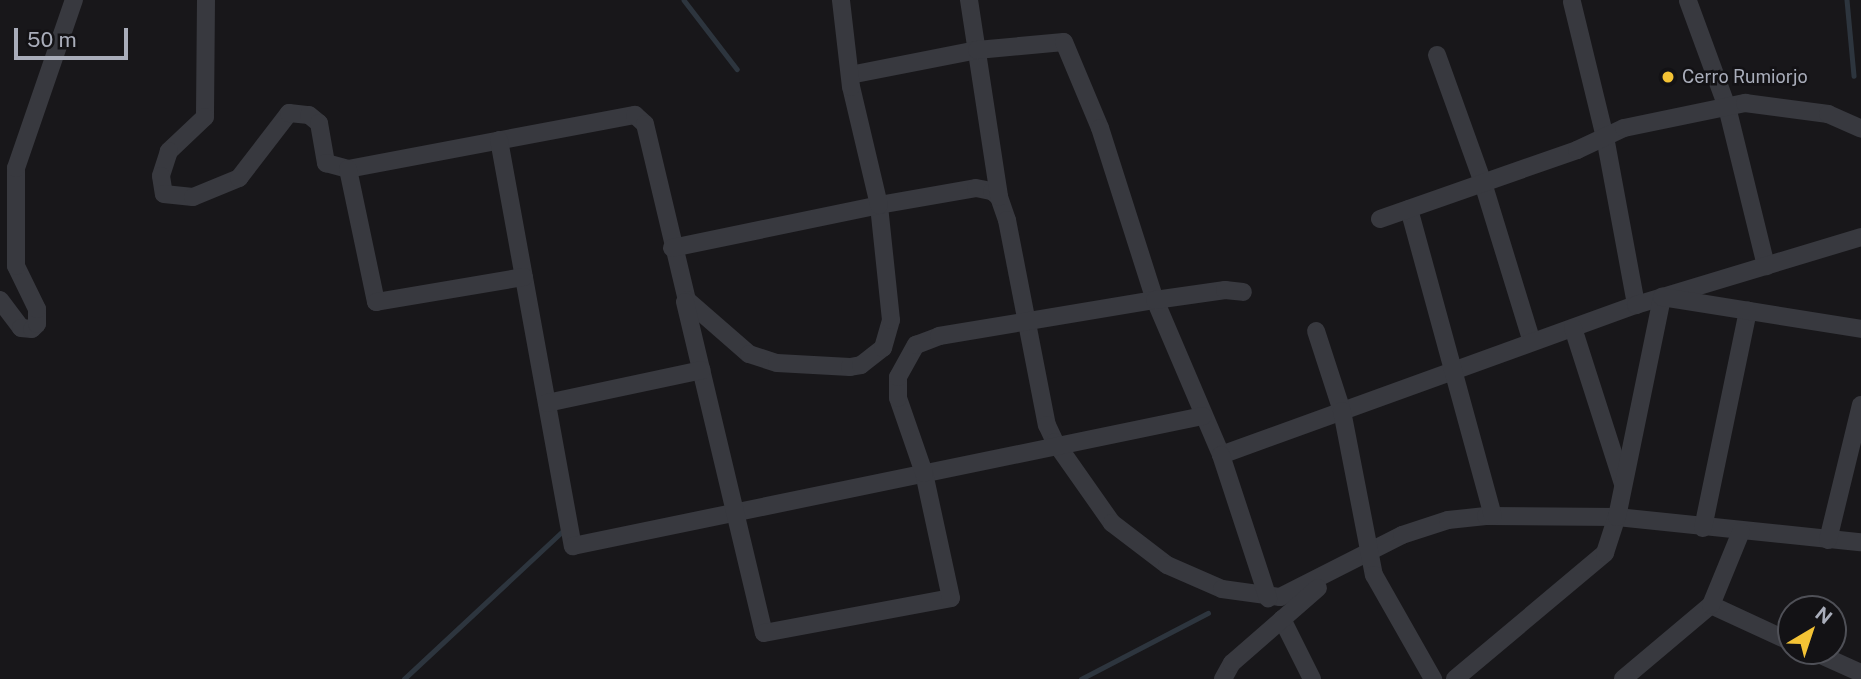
<!DOCTYPE html>
<html>
<head>
<meta charset="utf-8">
<style>
	body { margin:0 }
	#map { position:relative; width:1861px; height:679px; overflow:hidden; background:#18171a; font-family:"Public Sans",sans-serif }
	div>[style] { position:absolute }
	[style*='--x'] { left:calc(var(--x)*1px); top:calc(var(--y)*1px); width:calc(var(--w)*1px); rotate:calc(var(--a)*1deg) }
	.stream>* { height:4.5px; margin:-2.25px; padding:0 2.25px; transform-origin:2.25px; border-radius:2.25px; background:#2d353e }
	.street>* { height:18px; margin:-9px; padding:0 9px; transform-origin:9px; border-radius:9px; background:#38393f }
	.dots>* { width:19px; height:19px; translate:-50% -50%; box-sizing:border-box; border:4px solid #131215; border-radius:50% }
	span { translate:-50% -50%; white-space:nowrap; text-align:center; line-height:1.15; -webkit-text-stroke:5px #131215; paint-order:stroke }
	.poi-label { font-size:18px; color:#a9adba }
	.left { translate:0 -50%; text-align:left }
	.north { position:absolute; left:1777px; top:595px; width:70px; height:70px; box-sizing:border-box; background:#131215; border:2px solid #4f5057; border-radius:50%; rotate:39deg; font-size:19px; font-weight:700; line-height:28px; text-align:center; color:#a9adba }
	.north::after { content:''; display:block; margin:auto; width:24px; height:32px; background:#f4c335; clip-path:polygon(50% 0,100% 100%,50% 72%,0 100%) }
	.scale { position:absolute; left:14px; top:28px; width:114px; height:32px; box-sizing:border-box; border:4px solid #a9adba; border-top:0; padding-left:9px; font-size:21px; line-height:24px; white-space:nowrap; color:#a9adba; -webkit-text-stroke:5px #131215; paint-order:stroke }
</style>
</head>
<body>
<div id="map">
	<div class="stream">
		<div style="--x:684;--y:0;--w:87;--a:52.5"></div>
		<div style="--x:1847;--y:0;--w:76;--a:84.7"></div>
		<div style="--x:404;--y:679;--w:219;--a:-43"></div>
		<div style="--x:1081;--y:679;--w:143;--a:-27.5"></div>
	</div>
	<div class="street">
		<div style="--x:206;--y:0;--w:117;--a:90.5"></div>
		<div style="--x:205;--y:117;--w:50;--a:136.6"></div>
		<div style="--x:169;--y:151;--w:26;--a:108"></div>
		<div style="--x:161;--y:176;--w:18;--a:81"></div>
		<div style="--x:164;--y:194;--w:29;--a:6"></div>
		<div style="--x:193;--y:197;--w:50;--a:-22.4"></div>
		<div style="--x:239;--y:178;--w:82;--a:-52.4"></div>
		<div style="--x:289;--y:113;--w:20;--a:6"></div>
		<div style="--x:309;--y:115;--w:13;--a:39"></div>
		<div style="--x:319;--y:123;--w:41;--a:80.1"></div>
		<div style="--x:326;--y:163;--w:23;--a:15"></div>
		<div style="--x:348;--y:169;--w:292;--a:-10.7"></div>
		<div style="--x:635;--y:115;--w:13;--a:42"></div>
		<div style="--x:645;--y:124;--w:181;--a:76.6"></div>
		<div style="--x:687;--y:300;--w:82;--a:41.1"></div>
		<div style="--x:749;--y:354;--w:29;--a:18"></div>
		<div style="--x:777;--y:363;--w:73;--a:3.1"></div>
		<div style="--x:850;--y:367;--w:11;--a:-10"></div>
		<div style="--x:861;--y:365;--w:28;--a:-38"></div>
		<div style="--x:883;--y:348;--w:29;--a:-74"></div>
		<div style="--x:891;--y:320;--w:116;--a:-96"></div>
		<div style="--x:879;--y:205;--w:98;--a:-9.9"></div>
		<div style="--x:976;--y:188;--w:16;--a:11"></div>
		<div style="--x:992;--y:191;--w:9;--a:41"></div>
		<div style="--x:999;--y:197;--w:24;--a:71"></div>
		<div style="--x:1007;--y:220;--w:209;--a:79"></div>
		<div style="--x:1047;--y:425;--w:19;--a:65"></div>
		<div style="--x:1055;--y:442;--w:99;--a:54.9"></div>
		<div style="--x:1112;--y:523;--w:69;--a:37.4"></div>
		<div style="--x:1167;--y:565;--w:60;--a:23.6"></div>
		<div style="--x:1222;--y:589;--w:59;--a:7.9"></div>
		<div style="--x:1280;--y:597;--w:137;--a:-26.9"></div>
		<div style="--x:1402;--y:535;--w:48;--a:-18.1"></div>
		<div style="--x:1448;--y:520;--w:38;--a:-6"></div>
		<div style="--x:1486;--y:516;--w:131;--a:0.4"></div>
		<div style="--x:1617;--y:517;--w:245;--a:5.9"></div>
		<div style="--x:969;--y:0;--w:199;--a:81.3"></div>
		<div style="--x:1688;--y:1;--w:113;--a:69.8"></div>
		<div style="--x:1727;--y:107;--w:164;--a:76.2"></div>
		<div style="--x:1572;--y:2;--w:139;--a:76.3"></div>
		<div style="--x:1605;--y:137;--w:171;--a:79.5"></div>
		<div style="--x:1437;--y:55;--w:136;--a:70.2"></div>
		<div style="--x:1483;--y:183;--w:166;--a:72.9"></div>
		<div style="--x:850;--y:75;--w:129;--a:-11.1"></div>
		<div style="--x:977;--y:50;--w:87;--a:-5.3"></div>
		<div style="--x:1064;--y:42;--w:93;--a:67.3"></div>
		<div style="--x:1100;--y:128;--w:181;--a:72.3"></div>
		<div style="--x:1155;--y:300;--w:168;--a:66.9"></div>
		<div style="--x:1221;--y:455;--w:441;--a:-19.9"></div>
		<div style="--x:1636;--y:305;--w:235;--a:-16.8"></div>
		<div style="--x:499;--y:140;--w:413;--a:79.7"></div>
		<div style="--x:573;--y:546;--w:643;--a:-11.66"></div>
		<div style="--x:348;--y:169;--w:136;--a:78.1"></div>
		<div style="--x:376;--y:302;--w:150;--a:-9.6"></div>
		<div style="--x:1409;--y:209;--w:318;--a:74.7"></div>
		<div style="--x:1380;--y:219;--w:209;--a:-19.3"></div>
		<div style="--x:1577;--y:150;--w:52;--a:-25.1"></div>
		<div style="--x:1624;--y:128;--w:124;--a:-11.7"></div>
		<div style="--x:1745;--y:103;--w:84;--a:7.5"></div>
		<div style="--x:1828;--y:114;--w:36;--a:24"></div>
		<div style="--x:672;--y:248;--w:211;--a:-11.7"></div>
		<div style="--x:879;--y:205;--w:121;--a:-103.3"></div>
		<div style="--x:851;--y:87;--w:88;--a:-96.6"></div>
		<div style="--x:0;--y:300;--w:35;--a:53"></div>
		<div style="--x:21;--y:328;--w:11;--a:5"></div>
		<div style="--x:32;--y:329;--w:7;--a:-45"></div>
		<div style="--x:37;--y:324;--w:15;--a:-90"></div>
		<div style="--x:37;--y:309;--w:48;--a:-116"></div>
		<div style="--x:16;--y:266;--w:98;--a:-90"></div>
		<div style="--x:16;--y:168;--w:178;--a:-71"></div>
		<div style="--x:685;--y:302;--w:340;--a:76.6"></div>
		<div style="--x:764;--y:633;--w:190;--a:-10.6"></div>
		<div style="--x:951;--y:598;--w:128;--a:-102.2"></div>
		<div style="--x:924;--y:473;--w:79;--a:-109.1"></div>
		<div style="--x:898;--y:398;--w:21;--a:-90"></div>
		<div style="--x:898;--y:377;--w:37;--a:-61"></div>
		<div style="--x:916;--y:345;--w:25;--a:-21"></div>
		<div style="--x:939;--y:336;--w:219;--a:-9.5"></div>
		<div style="--x:1155;--y:300;--w:71;--a:-8.1"></div>
		<div style="--x:1225;--y:290;--w:18;--a:6"></div>
		<div style="--x:1573;--y:328;--w:164;--a:72.2"></div>
		<div style="--x:1316;--y:331;--w:84;--a:72"></div>
		<div style="--x:1342;--y:411;--w:167;--a:79"></div>
		<div style="--x:1374;--y:575;--w:120;--a:60.4"></div>
		<div style="--x:547;--y:403;--w:158;--a:-12"></div>
		<div style="--x:1221;--y:455;--w:151;--a:71.8"></div>
		<div style="--x:1703;--y:528;--w:222;--a:-78.3"></div>
		<div style="--x:1828;--y:540;--w:139;--a:-76.3"></div>
		<div style="--x:1711;--y:605;--w:88;--a:24.8"></div>
		<div style="--x:1282;--y:619;--w:67;--a:63.4"></div>
		<div style="--x:1812;--y:651;--w:54;--a:24.2"></div>
		<div style="--x:1223;--y:679;--w:18;--a:-61"></div>
		<div style="--x:1232;--y:663;--w:114;--a:-41.1"></div>
		<div style="--x:1455;--y:679;--w:196;--a:-40"></div>
		<div style="--x:1605;--y:553;--w:38;--a:-72"></div>
		<div style="--x:1617;--y:517;--w:225;--a:-78.4"></div>
		<div style="--x:1662;--y:297;--w:202;--a:9.1"></div>
		<div style="--x:1623;--y:679;--w:115;--a:-40.1"></div>
		<div style="--x:1711;--y:605;--w:79;--a:-67.7"></div>
	</div>
	<div class="dots">
		<div style="left:1668px;top:77px;background:#f4c335"></div>
	</div>
	<div class="poi-label">
		<span class="left" style="left:1682px;top:77px">Cerro Rumiorjo</span>
	</div>
	<div class="north">N</div>
	<div class="scale">50 m</div>
</div>
</body>
</html>
